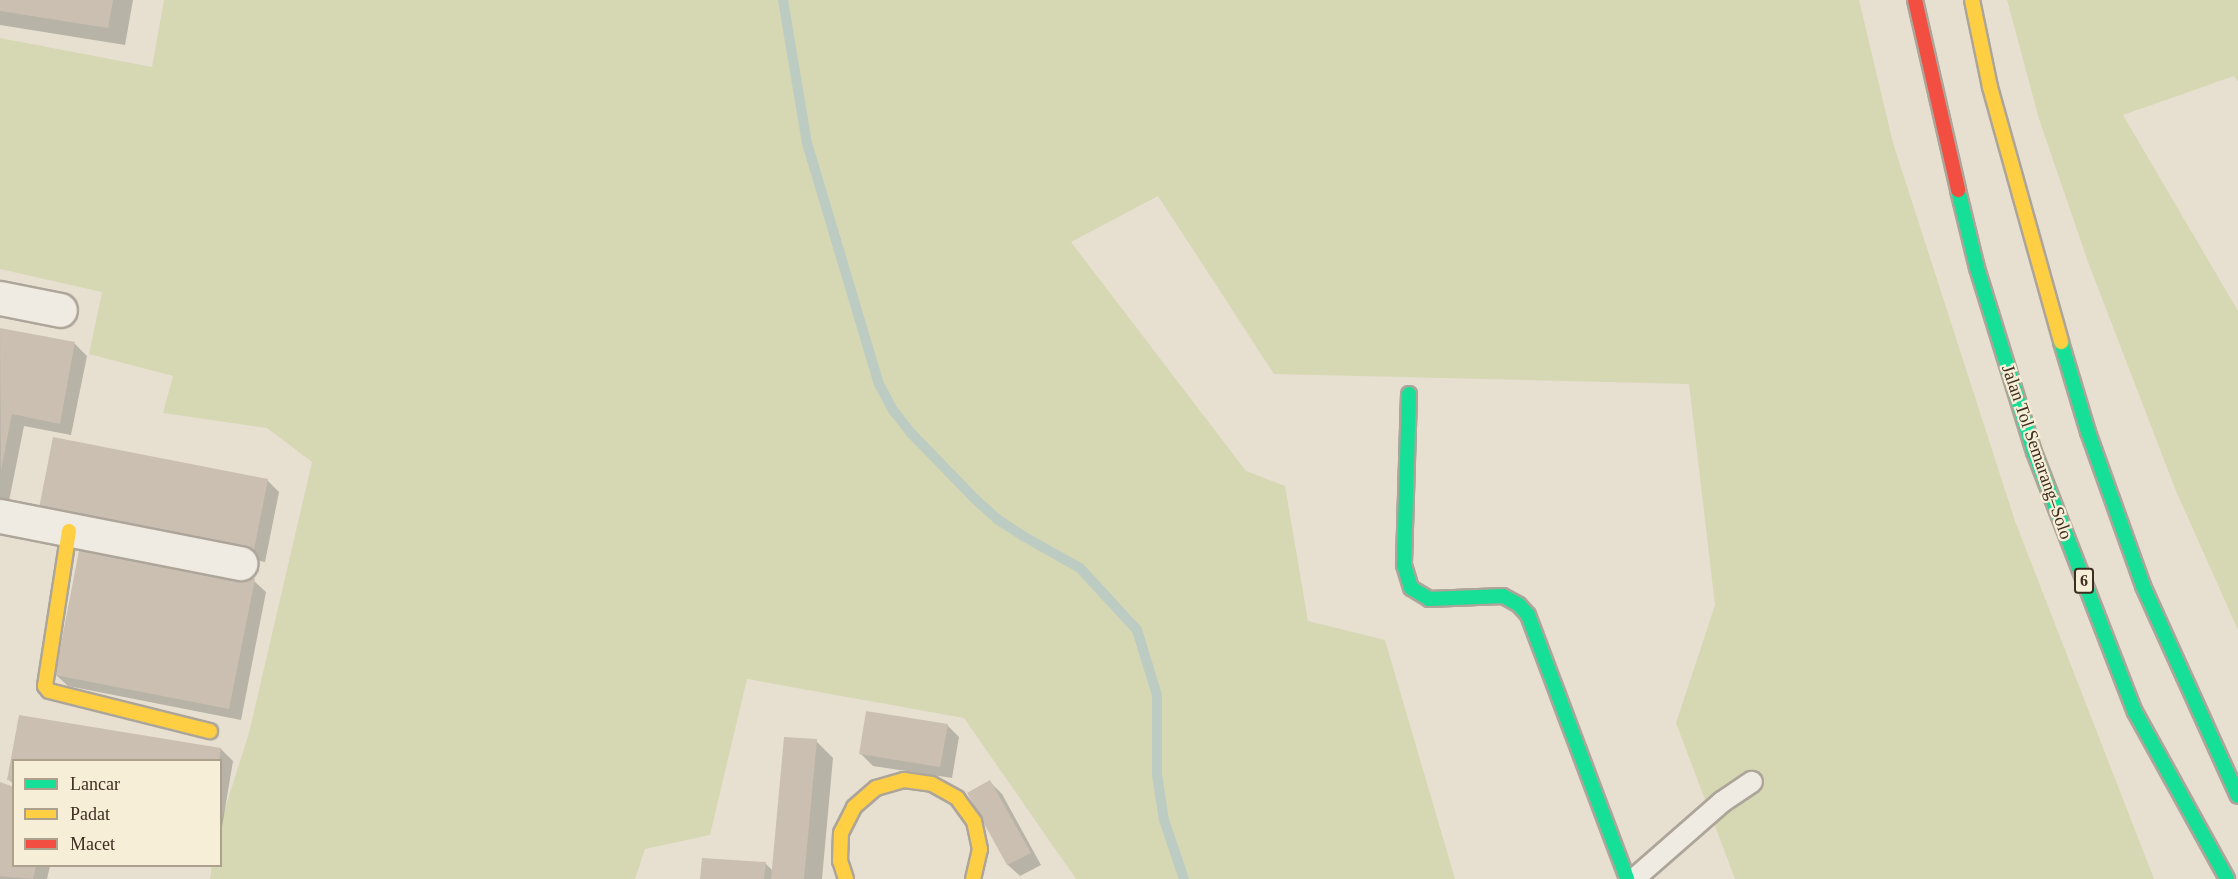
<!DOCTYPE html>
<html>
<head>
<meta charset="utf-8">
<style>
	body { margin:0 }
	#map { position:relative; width:2238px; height:879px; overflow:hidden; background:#e7e0d1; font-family:Georgia,serif }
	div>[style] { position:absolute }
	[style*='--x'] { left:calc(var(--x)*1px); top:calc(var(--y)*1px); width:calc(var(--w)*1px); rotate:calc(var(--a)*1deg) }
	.green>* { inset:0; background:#d6d7b3 }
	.shadow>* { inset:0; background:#0003 }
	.stream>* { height:10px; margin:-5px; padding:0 5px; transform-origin:5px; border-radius:5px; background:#bcccc2 }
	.building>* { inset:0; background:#cbbfb2 }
	.roads { filter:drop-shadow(2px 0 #ada599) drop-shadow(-2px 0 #ada599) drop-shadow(0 2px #ada599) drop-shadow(0 -2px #ada599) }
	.lane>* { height:20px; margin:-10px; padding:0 10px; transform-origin:10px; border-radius:10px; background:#efebe3 }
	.street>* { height:33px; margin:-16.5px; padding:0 16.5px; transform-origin:16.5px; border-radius:16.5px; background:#efebe3 }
	.fast>* { height:14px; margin:-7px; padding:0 7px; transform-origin:7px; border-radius:7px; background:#16e098 }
	.slow>* { height:14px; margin:-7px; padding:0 7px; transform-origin:7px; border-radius:7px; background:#ffcf43 }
	.jam>* { height:14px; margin:-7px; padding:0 7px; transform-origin:7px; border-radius:7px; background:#f24e42 }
	span { translate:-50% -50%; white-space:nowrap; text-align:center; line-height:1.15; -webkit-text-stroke:4.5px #f7eed8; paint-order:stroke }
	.shield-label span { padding:2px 4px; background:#f7eed8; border:2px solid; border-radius:4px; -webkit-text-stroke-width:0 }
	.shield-label { font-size:16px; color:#3d2e20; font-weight:700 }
	.street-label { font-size:18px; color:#3d2e20 }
	.legend { position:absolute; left:12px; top:759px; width:210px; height:108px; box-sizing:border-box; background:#f7eed8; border:2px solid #ada18e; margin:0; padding:8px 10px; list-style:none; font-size:18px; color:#3d2e20 }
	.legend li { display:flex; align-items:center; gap:12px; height:30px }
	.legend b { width:30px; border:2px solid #ada18e }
</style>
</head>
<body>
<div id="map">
	<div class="green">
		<div style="clip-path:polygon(164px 0,1859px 0,1893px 143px,2015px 521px,2154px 879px,1735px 879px,1676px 723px,1715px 605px,1689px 384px,1274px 374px,1158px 196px,1071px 242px,1246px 471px,1285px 486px,1308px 621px,1385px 640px,1455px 879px,1076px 879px,964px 718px,747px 679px,710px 835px,645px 849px,635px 879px,210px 879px,212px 866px,220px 866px,221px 821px,249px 733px,312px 462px,267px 428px,163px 413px,173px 376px,89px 354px,102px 292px,0 269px,0 38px,152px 67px)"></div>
		<div style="clip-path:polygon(2007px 0,2238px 0,2238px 82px,2234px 76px,2123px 115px,2238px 311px,2238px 630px,2176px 491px,2088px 262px,2039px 119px)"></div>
	</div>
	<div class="shadow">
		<div style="clip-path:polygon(0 0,133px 0,125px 45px,0 25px)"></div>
		<div style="clip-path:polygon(0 330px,75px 344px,87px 356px,71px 435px,24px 426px,8px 506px,0 505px)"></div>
		<div style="clip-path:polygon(267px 480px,279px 492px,265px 562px,52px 519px)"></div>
		<div style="clip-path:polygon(254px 581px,266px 592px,241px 720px,68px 686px,56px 675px)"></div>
		<div style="clip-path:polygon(20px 716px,221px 749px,233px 761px,221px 833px,220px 760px,14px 760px,14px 784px,9px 780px)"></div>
		<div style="clip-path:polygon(947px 725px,959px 737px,952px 778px,873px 766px,861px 754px)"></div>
		<div style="clip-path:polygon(816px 741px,833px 758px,822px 879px,702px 879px,765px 863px,773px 871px)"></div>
		<div style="clip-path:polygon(990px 782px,1002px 794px,1041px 865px,1020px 876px,1008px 865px,969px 794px)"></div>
		<div style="clip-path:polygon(0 785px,14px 866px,50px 866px,47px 879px,0 879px)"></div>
	</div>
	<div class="stream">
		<div style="--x:783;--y:0;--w:145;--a:80.5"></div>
		<div style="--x:807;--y:143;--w:252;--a:73.4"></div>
		<div style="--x:879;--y:384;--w:30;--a:62"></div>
		<div style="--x:893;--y:410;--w:29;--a:52"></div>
		<div style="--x:911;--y:433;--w:92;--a:45.9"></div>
		<div style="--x:975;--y:499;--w:30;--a:42"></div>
		<div style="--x:997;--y:519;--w:31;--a:33"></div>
		<div style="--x:1023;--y:536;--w:65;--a:29.3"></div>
		<div style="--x:1080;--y:568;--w:84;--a:47.4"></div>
		<div style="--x:1137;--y:630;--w:68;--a:72.9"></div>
		<div style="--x:1157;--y:695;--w:80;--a:90"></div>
		<div style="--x:1157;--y:775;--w:46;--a:81.2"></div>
		<div style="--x:1164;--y:820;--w:62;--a:71.3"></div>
	</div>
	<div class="building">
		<div style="clip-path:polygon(0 0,113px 0,108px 28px,0 11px)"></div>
		<div style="clip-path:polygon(0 328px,75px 342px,60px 424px,12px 414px,1px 470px)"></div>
		<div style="clip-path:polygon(53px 437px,268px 479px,254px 550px,39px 508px)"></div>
		<div style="clip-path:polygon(80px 545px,255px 579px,229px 709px,55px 675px)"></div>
		<div style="clip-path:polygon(866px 711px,948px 724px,940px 767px,859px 754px)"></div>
		<div style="clip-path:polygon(19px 715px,221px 748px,219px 760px,14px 760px,14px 781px,7px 780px)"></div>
		<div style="clip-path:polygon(784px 737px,817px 739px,804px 879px,771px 879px)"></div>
		<div style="clip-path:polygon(990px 780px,1031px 853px,1007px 865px,967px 793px)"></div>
		<div style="clip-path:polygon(0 782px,14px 787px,14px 866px,36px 866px,33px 879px,0 876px)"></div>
		<div style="clip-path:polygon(702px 858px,766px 862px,764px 879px,700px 879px)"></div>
	</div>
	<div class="roads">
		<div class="lane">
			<div style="--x:1634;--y:879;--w:117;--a:-41.2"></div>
			<div style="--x:1722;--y:802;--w:36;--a:-34"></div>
		</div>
		<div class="street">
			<div style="--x:0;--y:298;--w:61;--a:11.3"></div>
			<div style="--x:0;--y:516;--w:245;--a:11.1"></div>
		</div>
		<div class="fast">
			<div style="--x:1958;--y:190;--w:80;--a:76.3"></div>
			<div style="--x:1977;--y:268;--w:193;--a:72.8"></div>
			<div style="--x:2034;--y:452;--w:279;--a:68.8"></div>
			<div style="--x:2135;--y:712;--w:191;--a:61.1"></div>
			<div style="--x:2061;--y:342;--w:94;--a:73.3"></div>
			<div style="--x:2088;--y:432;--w:164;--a:70.3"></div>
			<div style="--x:2143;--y:586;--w:230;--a:65.7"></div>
			<div style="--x:1409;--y:394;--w:171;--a:91.7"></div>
			<div style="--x:1404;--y:565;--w:24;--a:73"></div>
			<div style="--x:1411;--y:588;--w:21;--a:31"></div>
			<div style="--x:1429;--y:599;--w:74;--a:-2.3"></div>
			<div style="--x:1503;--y:596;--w:18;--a:29"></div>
			<div style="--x:1519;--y:605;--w:13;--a:48"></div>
			<div style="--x:1528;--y:615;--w:282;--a:69.4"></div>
		</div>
		<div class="slow">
			<div style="--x:1972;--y:0;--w:89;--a:78.3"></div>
			<div style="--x:1990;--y:87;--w:265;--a:74.4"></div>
			<div style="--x:69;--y:531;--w:157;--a:98.8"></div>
			<div style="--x:45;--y:686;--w:6;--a:51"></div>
			<div style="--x:49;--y:691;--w:166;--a:14"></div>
			<div style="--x:846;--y:879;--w:19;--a:-108"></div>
			<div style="--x:840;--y:861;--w:28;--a:-88"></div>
			<div style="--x:841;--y:833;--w:29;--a:-63"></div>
			<div style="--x:854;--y:807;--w:29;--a:-41"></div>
			<div style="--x:876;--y:788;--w:29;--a:-16"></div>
			<div style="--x:904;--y:780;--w:28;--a:8"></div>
			<div style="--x:932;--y:784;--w:29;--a:29"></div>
			<div style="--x:957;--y:798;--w:29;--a:54"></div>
			<div style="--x:974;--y:821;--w:29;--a:78"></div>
			<div style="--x:980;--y:849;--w:31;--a:103"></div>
		</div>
		<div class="jam">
			<div style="--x:1915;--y:0;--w:195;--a:77.2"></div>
		</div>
	</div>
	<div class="shield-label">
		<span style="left:2084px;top:581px">6</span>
	</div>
	<div class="street-label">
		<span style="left:2037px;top:452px;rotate:71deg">Jalan Tol Semarang–Solo</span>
	</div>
	<ul class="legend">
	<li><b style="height:8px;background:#16e098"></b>Lancar</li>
	<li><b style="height:8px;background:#ffcf43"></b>Padat</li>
	<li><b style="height:8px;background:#f24e42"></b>Macet</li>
	</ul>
</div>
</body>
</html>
